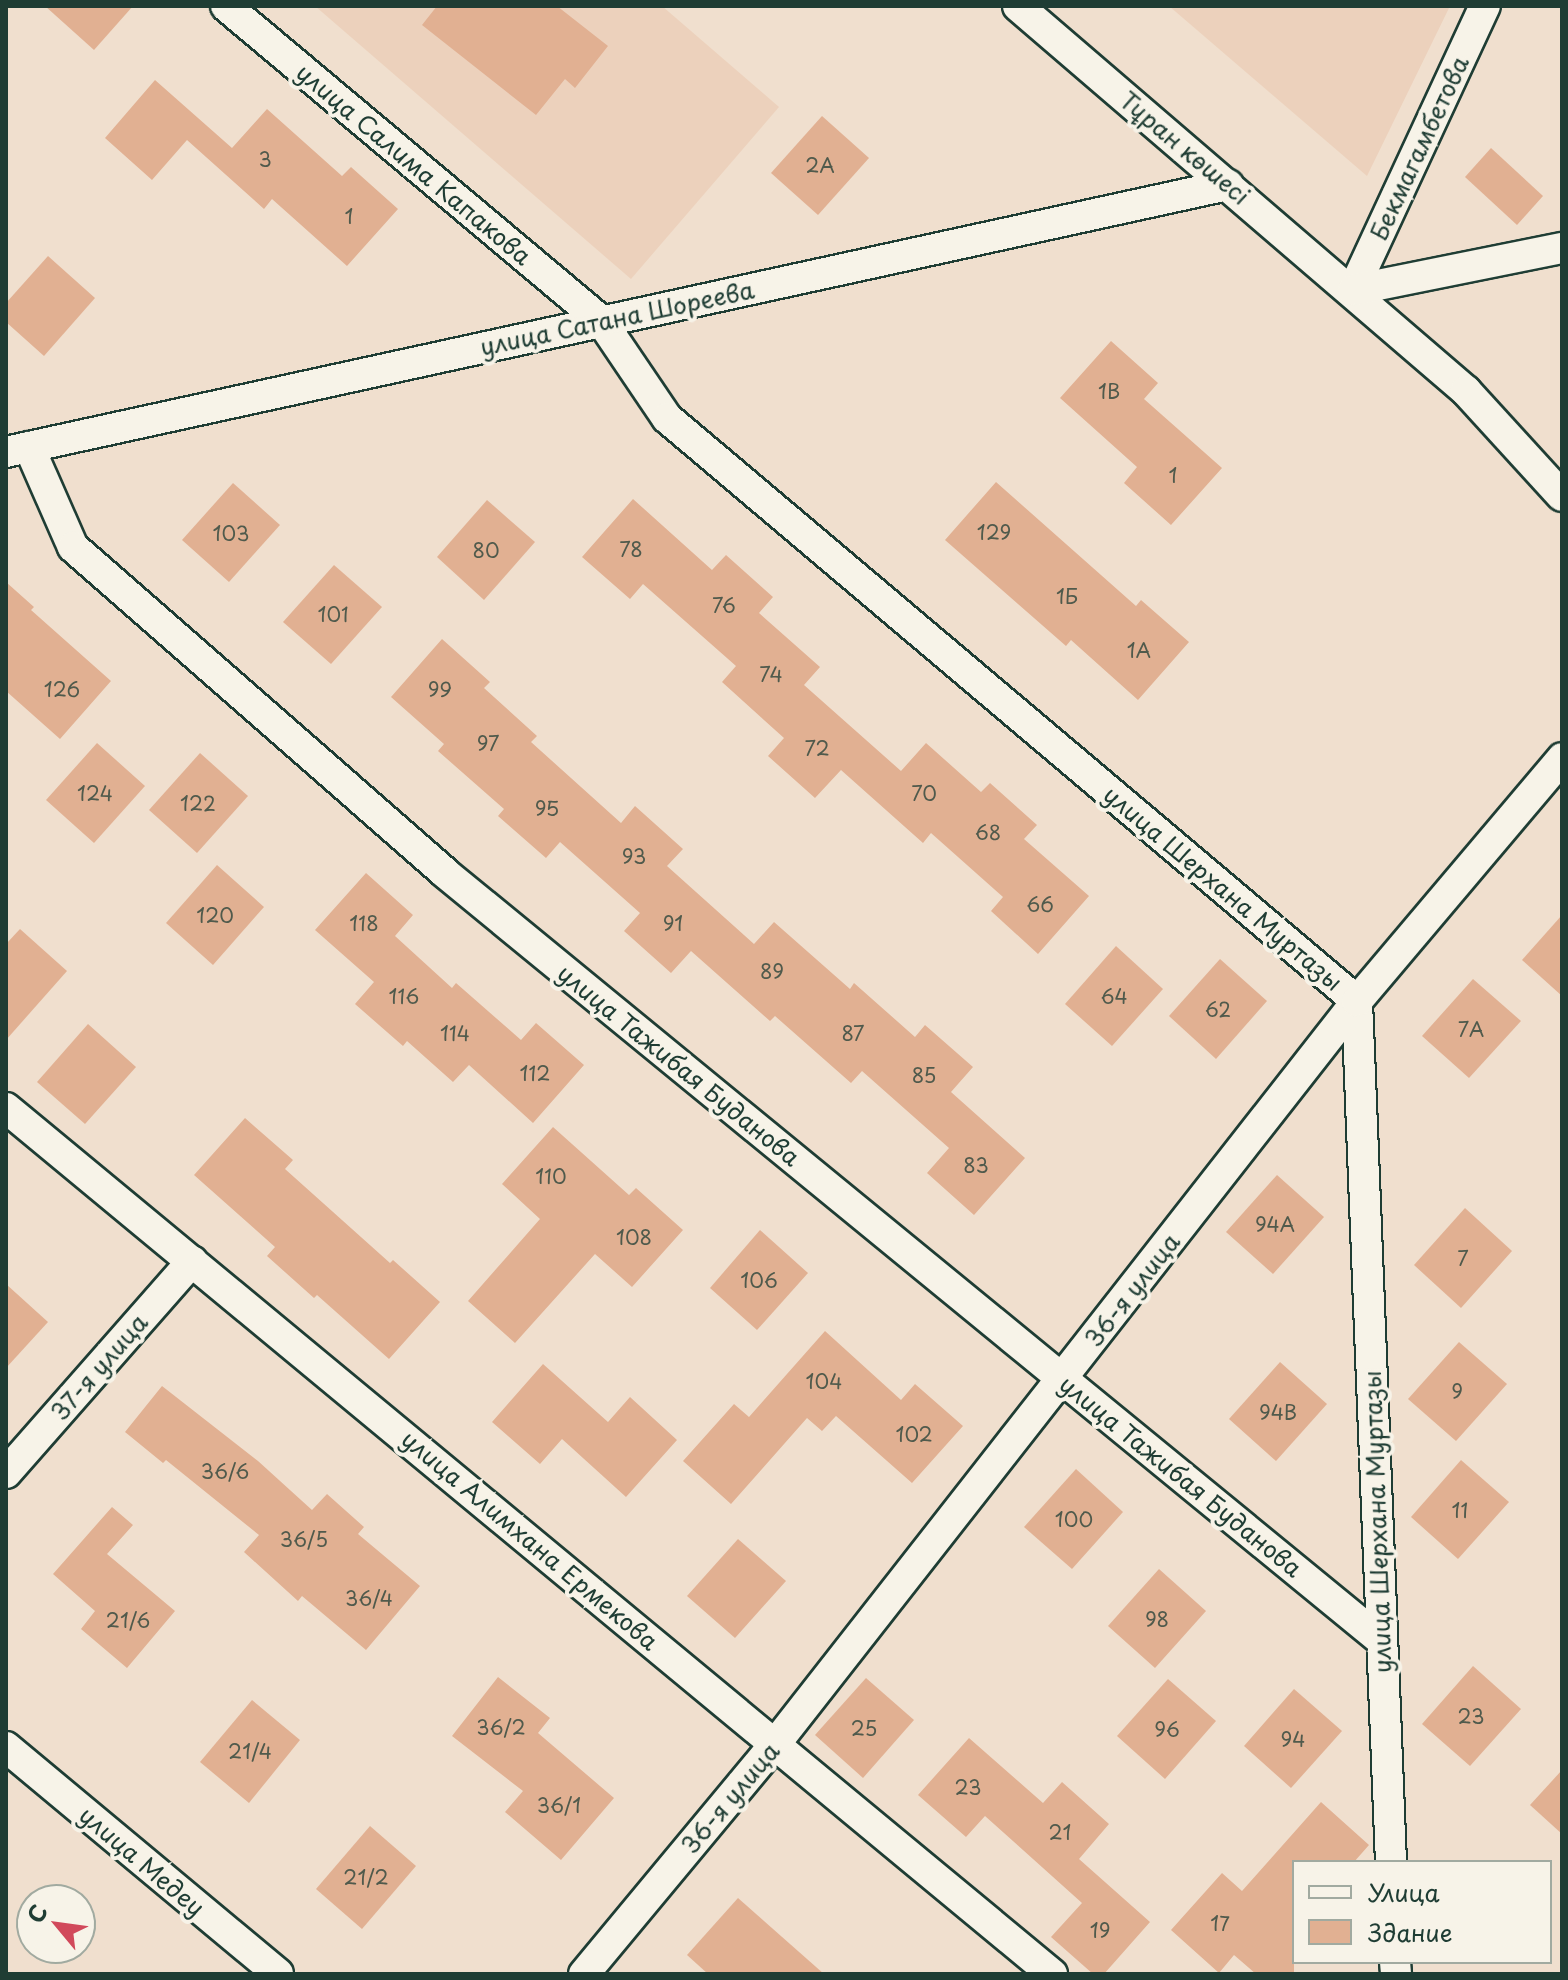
<!DOCTYPE html>
<html>
<head>
<meta charset="utf-8">
<style>
	body { margin:0 }
	#map { position:relative; width:1568px; height:1980px; overflow:hidden; background:#f0dfce; font-family:"Playpen Sans",sans-serif }
	div>[style] { position:absolute }
	[style*='--x'] { left:calc(var(--x)*1px); top:calc(var(--y)*1px); width:calc(var(--w)*1px); rotate:calc(var(--a)*1deg) }
	.built>* { inset:0; background:#ecd1bc }
	.building>* { inset:0; background:#e1b092 }
	.roads { filter:drop-shadow(2px 0 #1f3d34) drop-shadow(-2px 0 #1f3d34) drop-shadow(0 2px #1f3d34) drop-shadow(0 -2px #1f3d34) }
	.minor>* { height:30px; margin:-15px; padding:0 15px; transform-origin:15px; border-radius:15px; background:#f7f3e8 }
	span { translate:-50% -50%; white-space:nowrap; text-align:center; line-height:1.15; -webkit-text-stroke:8px #f7f3e8; paint-order:stroke }
	.number-label { font-size:20px; color:#505a4c }
	.number-label span { -webkit-text-stroke-width:0 }
	.street-label { font-size:24px; color:#1f3d34 }
	.frame { position:absolute; inset:0; border:8px solid #1f3d34; pointer-events:none }
	.legend { position:absolute; left:1292px; top:1860px; width:260px; height:104px; box-sizing:border-box; background:#f7f3e8; border:2px solid #a1aaa0; margin:0; padding:10px 14px; list-style:none; font-size:24px; color:#1f3d34 }
	.legend li { display:flex; align-items:center; gap:16px; height:40px }
	.legend b { width:40px; border:2px solid #a1aaa0 }
	.north { position:absolute; left:16px; top:1884px; width:80px; height:80px; box-sizing:border-box; background:#f7f3e8; border:2px solid #a1aaa0; border-radius:50%; rotate:299deg; font-size:22px; font-weight:700; line-height:32px; text-align:center; color:#1f3d34 }
	.north::after { content:''; display:block; margin:auto; width:28px; height:36px; background:#d1495b; clip-path:polygon(50% 0,100% 100%,50% 72%,0 100%) }
</style>
</head>
<body>
<div id="map">
	<div class="built">
		<div style="clip-path:polygon(315px 6px,662px 6px,779px 107px,631px 279px)"></div>
		<div style="clip-path:polygon(1169px 6px,1450px 6px,1367px 176px)"></div>
	</div>
	<div class="building">
		<div style="clip-path:polygon(45px 6px,133px 6px,94px 50px)"></div>
		<div style="clip-path:polygon(437px 6px,557px 6px,608px 46px,575px 88px,565px 79px,536px 115px,422px 25px)"></div>
		<div style="clip-path:polygon(155px 80px,232px 148px,267px 109px,342px 176px,351px 167px,398px 209px,347px 266px,272px 199px,264px 209px,187px 140px,152px 180px,105px 138px)"></div>
		<div style="clip-path:polygon(822px 116px,869px 158px,818px 215px,771px 173px)"></div>
		<div style="clip-path:polygon(1491px 148px,1543px 196px,1517px 225px,1465px 177px)"></div>
		<div style="clip-path:polygon(48px 256px,95px 298px,44px 356px,6px 322px,6px 303px)"></div>
		<div style="clip-path:polygon(1111px 341px,1158px 383px,1144px 399px,1222px 468px,1171px 525px,1124px 483px,1137px 467px,1060px 398px)"></div>
		<div style="clip-path:polygon(996px 482px,1136px 606px,1141px 600px,1189px 642px,1138px 700px,1071px 640px,1066px 646px,945px 540px)"></div>
		<div style="clip-path:polygon(233px 483px,280px 525px,229px 582px,182px 540px)"></div>
		<div style="clip-path:polygon(633px 499px,712px 570px,726px 555px,773px 597px,759px 613px,820px 667px,804px 685px,901px 771px,926px 743px,981px 792px,990px 783px,1037px 825px,1024px 839px,1089px 896px,1038px 954px,991px 911px,1003px 897px,931px 833px,923px 843px,841px 770px,815px 798px,768px 756px,784px 738px,722px 682px,736px 666px,643px 584px,630px 599px,582px 557px)"></div>
		<div style="clip-path:polygon(487px 500px,535px 542px,484px 600px,437px 557px)"></div>
		<div style="clip-path:polygon(334px 565px,382px 607px,331px 664px,283px 622px)"></div>
		<div style="clip-path:polygon(6px 582px,34px 607px,31px 610px,111px 681px,60px 739px,6px 691px)"></div>
		<div style="clip-path:polygon(442px 639px,490px 682px,484px 688px,537px 736px,531px 742px,621px 823px,635px 806px,683px 849px,667px 866px,754px 944px,774px 922px,850px 989px,854px 983px,915px 1037px,925px 1025px,973px 1067px,951px 1092px,1025px 1158px,974px 1215px,927px 1173px,949px 1148px,862px 1071px,851px 1083px,775px 1016px,770px 1021px,691px 951px,671px 973px,624px 931px,640px 913px,560px 842px,546px 858px,498px 816px,504px 809px,438px 751px,444px 744px,391px 697px)"></div>
		<div style="clip-path:polygon(97px 743px,145px 786px,94px 843px,46px 800px)"></div>
		<div style="clip-path:polygon(200px 753px,248px 796px,197px 853px,149px 810px)"></div>
		<div style="clip-path:polygon(217px 865px,264px 907px,213px 965px,166px 923px)"></div>
		<div style="clip-path:polygon(366px 873px,413px 915px,395px 936px,452px 988px,456px 983px,521px 1040px,536px 1023px,584px 1065px,533px 1123px,469px 1065px,453px 1082px,407px 1041px,403px 1046px,355px 1004px,374px 982px,315px 930px)"></div>
		<div style="clip-path:polygon(1562px 915px,1562px 996px,1522px 960px)"></div>
		<div style="clip-path:polygon(20px 929px,67px 971px,6px 1040px,6px 944px)"></div>
		<div style="clip-path:polygon(1116px 946px,1163px 989px,1112px 1046px,1065px 1004px)"></div>
		<div style="clip-path:polygon(1220px 959px,1267px 1001px,1216px 1059px,1169px 1016px)"></div>
		<div style="clip-path:polygon(1473px 979px,1521px 1021px,1469px 1078px,1422px 1036px)"></div>
		<div style="clip-path:polygon(88px 1024px,136px 1067px,85px 1124px,37px 1082px)"></div>
		<div style="clip-path:polygon(245px 1118px,293px 1160px,285px 1169px,390px 1263px,393px 1260px,440px 1302px,389px 1359px,317px 1295px,314px 1298px,267px 1256px,275px 1247px,194px 1175px)"></div>
		<div style="clip-path:polygon(553px 1127px,629px 1195px,636px 1188px,683px 1230px,632px 1287px,595px 1254px,515px 1343px,468px 1301px,540px 1219px,502px 1184px)"></div>
		<div style="clip-path:polygon(1277px 1175px,1324px 1217px,1273px 1274px,1226px 1232px)"></div>
		<div style="clip-path:polygon(1465px 1208px,1512px 1251px,1461px 1308px,1414px 1265px)"></div>
		<div style="clip-path:polygon(760px 1230px,808px 1273px,757px 1330px,710px 1288px)"></div>
		<div style="clip-path:polygon(6px 1284px,48px 1322px,6px 1368px)"></div>
		<div style="clip-path:polygon(825px 1331px,901px 1400px,915px 1384px,963px 1426px,912px 1483px,836px 1416px,822px 1431px,807px 1418px,731px 1504px,683px 1461px,734px 1404px,749px 1417px)"></div>
		<div style="clip-path:polygon(1459px 1342px,1507px 1384px,1456px 1441px,1408px 1399px)"></div>
		<div style="clip-path:polygon(1280px 1362px,1327px 1404px,1276px 1461px,1229px 1419px)"></div>
		<div style="clip-path:polygon(543px 1364px,608px 1422px,630px 1397px,677px 1440px,626px 1497px,562px 1439px,540px 1464px,492px 1422px)"></div>
		<div style="clip-path:polygon(162px 1386px,258px 1461px,312px 1510px,327px 1494px,364px 1527px,358px 1534px,420px 1586px,366px 1650px,302px 1596px,298px 1601px,244px 1552px,259px 1535px,166px 1460px,163px 1463px,125px 1432px)"></div>
		<div style="clip-path:polygon(1461px 1460px,1509px 1502px,1458px 1559px,1411px 1517px)"></div>
		<div style="clip-path:polygon(1076px 1469px,1123px 1512px,1072px 1569px,1024px 1527px)"></div>
		<div style="clip-path:polygon(112px 1507px,133px 1525px,107px 1554px,175px 1611px,127px 1668px,81px 1629px,95px 1611px,53px 1574px)"></div>
		<div style="clip-path:polygon(738px 1539px,786px 1581px,735px 1638px,687px 1596px)"></div>
		<div style="clip-path:polygon(1159px 1569px,1206px 1611px,1155px 1668px,1108px 1626px)"></div>
		<div style="clip-path:polygon(1473px 1666px,1521px 1709px,1470px 1766px,1422px 1724px)"></div>
		<div style="clip-path:polygon(498px 1677px,550px 1718px,538px 1733px,614px 1798px,561px 1860px,505px 1812px,523px 1791px,452px 1736px)"></div>
		<div style="clip-path:polygon(866px 1678px,914px 1720px,863px 1778px,815px 1735px)"></div>
		<div style="clip-path:polygon(1168px 1679px,1216px 1721px,1165px 1779px,1117px 1736px)"></div>
		<div style="clip-path:polygon(1294px 1689px,1342px 1731px,1291px 1788px,1244px 1746px)"></div>
		<div style="clip-path:polygon(252px 1700px,300px 1740px,249px 1803px,200px 1762px)"></div>
		<div style="clip-path:polygon(969px 1738px,1043px 1803px,1062px 1782px,1109px 1824px,1079px 1859px,1150px 1922px,1104px 1974px,1093px 1974px,1051px 1937px,1082px 1903px,985px 1816px,966px 1837px,918px 1795px)"></div>
		<div style="clip-path:polygon(1562px 1770px,1562px 1834px,1530px 1805px)"></div>
		<div style="clip-path:polygon(1321px 1802px,1369px 1845px,1354px 1862px,1294px 1862px,1294px 1974px,1256px 1974px,1234px 1955px,1219px 1973px,1171px 1930px,1222px 1873px,1242px 1891px)"></div>
		<div style="clip-path:polygon(370px 1826px,416px 1866px,362px 1929px,316px 1889px)"></div>
		<div style="clip-path:polygon(738px 1898px,824px 1974px,708px 1974px,687px 1955px)"></div>
	</div>
	<div class="roads">
		<div class="minor">
			<div style="--x:226;--y:6;--w:491;--a:40"></div>
			<div style="--x:602;--y:322;--w:116;--a:55.9"></div>
			<div style="--x:667;--y:418;--w:903;--a:40.2"></div>
			<div style="--x:1357;--y:1001;--w:862;--a:87.74"></div>
			<div style="--x:1018;--y:6;--w:591;--a:40.67"></div>
			<div style="--x:1466;--y:391;--w:142;--a:47.6"></div>
			<div style="--x:1353;--y:290;--w:313;--a:-65.1"></div>
			<div style="--x:1353;--y:290;--w:213;--a:-11.4"></div>
			<div style="--x:29;--y:447;--w:109;--a:66.3"></div>
			<div style="--x:73;--y:547;--w:495;--a:41.2"></div>
			<div style="--x:445;--y:873;--w:1210;--a:39.33"></div>
			<div style="--x:6;--y:452;--w:1251;--a:-12.33"></div>
			<div style="--x:6;--y:1108;--w:1358;--a:39.62"></div>
			<div style="--x:6;--y:1473;--w:282;--a:-48.7"></div>
			<div style="--x:6;--y:1747;--w:354;--a:39.8"></div>
			<div style="--x:1395;--y:1962;--w:12;--a:85"></div>
			<div style="--x:584;--y:1974;--w:300;--a:-50.3"></div>
			<div style="--x:776;--y:1743;--w:942;--a:-51.94"></div>
			<div style="--x:1357;--y:1001;--w:318;--a:-49.8"></div>
		</div>
	</div>
	<div class="number-label">
		<span style="left:265px;top:159px">3</span>
		<span style="left:820px;top:165px">2А</span>
		<span style="left:349px;top:216px">1</span>
		<span style="left:1109px;top:391px">1В</span>
		<span style="left:1173px;top:475px">1</span>
		<span style="left:994px;top:532px">129</span>
		<span style="left:231px;top:533px">103</span>
		<span style="left:631px;top:549px">78</span>
		<span style="left:486px;top:550px">80</span>
		<span style="left:1067px;top:596px">1Б</span>
		<span style="left:724px;top:605px">76</span>
		<span style="left:333px;top:614px">101</span>
		<span style="left:1139px;top:650px">1А</span>
		<span style="left:771px;top:674px">74</span>
		<span style="left:62px;top:689px">126</span>
		<span style="left:440px;top:689px">99</span>
		<span style="left:488px;top:743px">97</span>
		<span style="left:817px;top:748px">72</span>
		<span style="left:95px;top:793px">124</span>
		<span style="left:924px;top:793px">70</span>
		<span style="left:198px;top:803px">122</span>
		<span style="left:547px;top:808px">95</span>
		<span style="left:988px;top:832px">68</span>
		<span style="left:634px;top:856px">93</span>
		<span style="left:1040px;top:904px">66</span>
		<span style="left:215px;top:915px">120</span>
		<span style="left:364px;top:923px">118</span>
		<span style="left:673px;top:923px">91</span>
		<span style="left:772px;top:971px">89</span>
		<span style="left:404px;top:996px">116</span>
		<span style="left:1114px;top:996px">64</span>
		<span style="left:1218px;top:1009px">62</span>
		<span style="left:1471px;top:1029px">7А</span>
		<span style="left:455px;top:1033px">114</span>
		<span style="left:853px;top:1033px">87</span>
		<span style="left:535px;top:1073px">112</span>
		<span style="left:924px;top:1075px">85</span>
		<span style="left:976px;top:1165px">83</span>
		<span style="left:551px;top:1176px">110</span>
		<span style="left:1275px;top:1224px">94А</span>
		<span style="left:634px;top:1237px">108</span>
		<span style="left:1463px;top:1258px">7</span>
		<span style="left:759px;top:1280px">106</span>
		<span style="left:824px;top:1381px">104</span>
		<span style="left:1457px;top:1391px">9</span>
		<span style="left:1278px;top:1412px">94В</span>
		<span style="left:914px;top:1434px">102</span>
		<span style="left:225px;top:1471px">36/6</span>
		<span style="left:1460px;top:1510px">11</span>
		<span style="left:1074px;top:1519px">100</span>
		<span style="left:304px;top:1539px">36/5</span>
		<span style="left:369px;top:1598px">36/4</span>
		<span style="left:1157px;top:1619px">98</span>
		<span style="left:128px;top:1620px">21/6</span>
		<span style="left:1471px;top:1716px">23</span>
		<span style="left:501px;top:1727px">36/2</span>
		<span style="left:864px;top:1728px">25</span>
		<span style="left:1167px;top:1729px">96</span>
		<span style="left:1293px;top:1739px">94</span>
		<span style="left:250px;top:1751px">21/4</span>
		<span style="left:968px;top:1787px">23</span>
		<span style="left:559px;top:1805px">36/1</span>
		<span style="left:1060px;top:1832px">21</span>
		<span style="left:366px;top:1877px">21/2</span>
		<span style="left:1220px;top:1923px">17</span>
		<span style="left:1100px;top:1930px">19</span>
	</div>
	<div class="street-label">
		<span style="left:1185px;top:148px;rotate:40deg">Тұран көшесі</span>
		<span style="left:1419px;top:148px;rotate:-65deg">Бекмагамбетова</span>
		<span style="left:414px;top:164px;rotate:40deg">улица Салима Капакова</span>
		<span style="left:617px;top:318px;rotate:-12deg">улица Сатана Шореева</span>
		<span style="left:1223px;top:888px;rotate:40deg">улица Шерхана Муртазы</span>
		<span style="left:679px;top:1065px;rotate:39deg">улица Тажибая Буданова</span>
		<span style="left:1132px;top:1290px;rotate:-52deg">36-я улица</span>
		<span style="left:99px;top:1367px;rotate:-49deg">37-я улица</span>
		<span style="left:1181px;top:1476px;rotate:39deg">улица Тажибая Буданова</span>
		<span style="left:1377px;top:1522px;rotate:-92deg">улица Шерхана Муртазы</span>
		<span style="left:530px;top:1540px;rotate:40deg">улица Алимхана Ермекова</span>
		<span style="left:730px;top:1798px;rotate:-50deg">36-я улица</span>
		<span style="left:142px;top:1861px;rotate:40deg">улица Медеу</span>
	</div>
	<div class="frame"></div>
	<ul class="legend">
	<li><b style="height:10px;background:#f7f3e8"></b>Улица</li>
	<li><b style="height:22px;background:#e1b092"></b>Здание</li>
	</ul>
	<div class="north">С</div>
</div>
</body>
</html>
